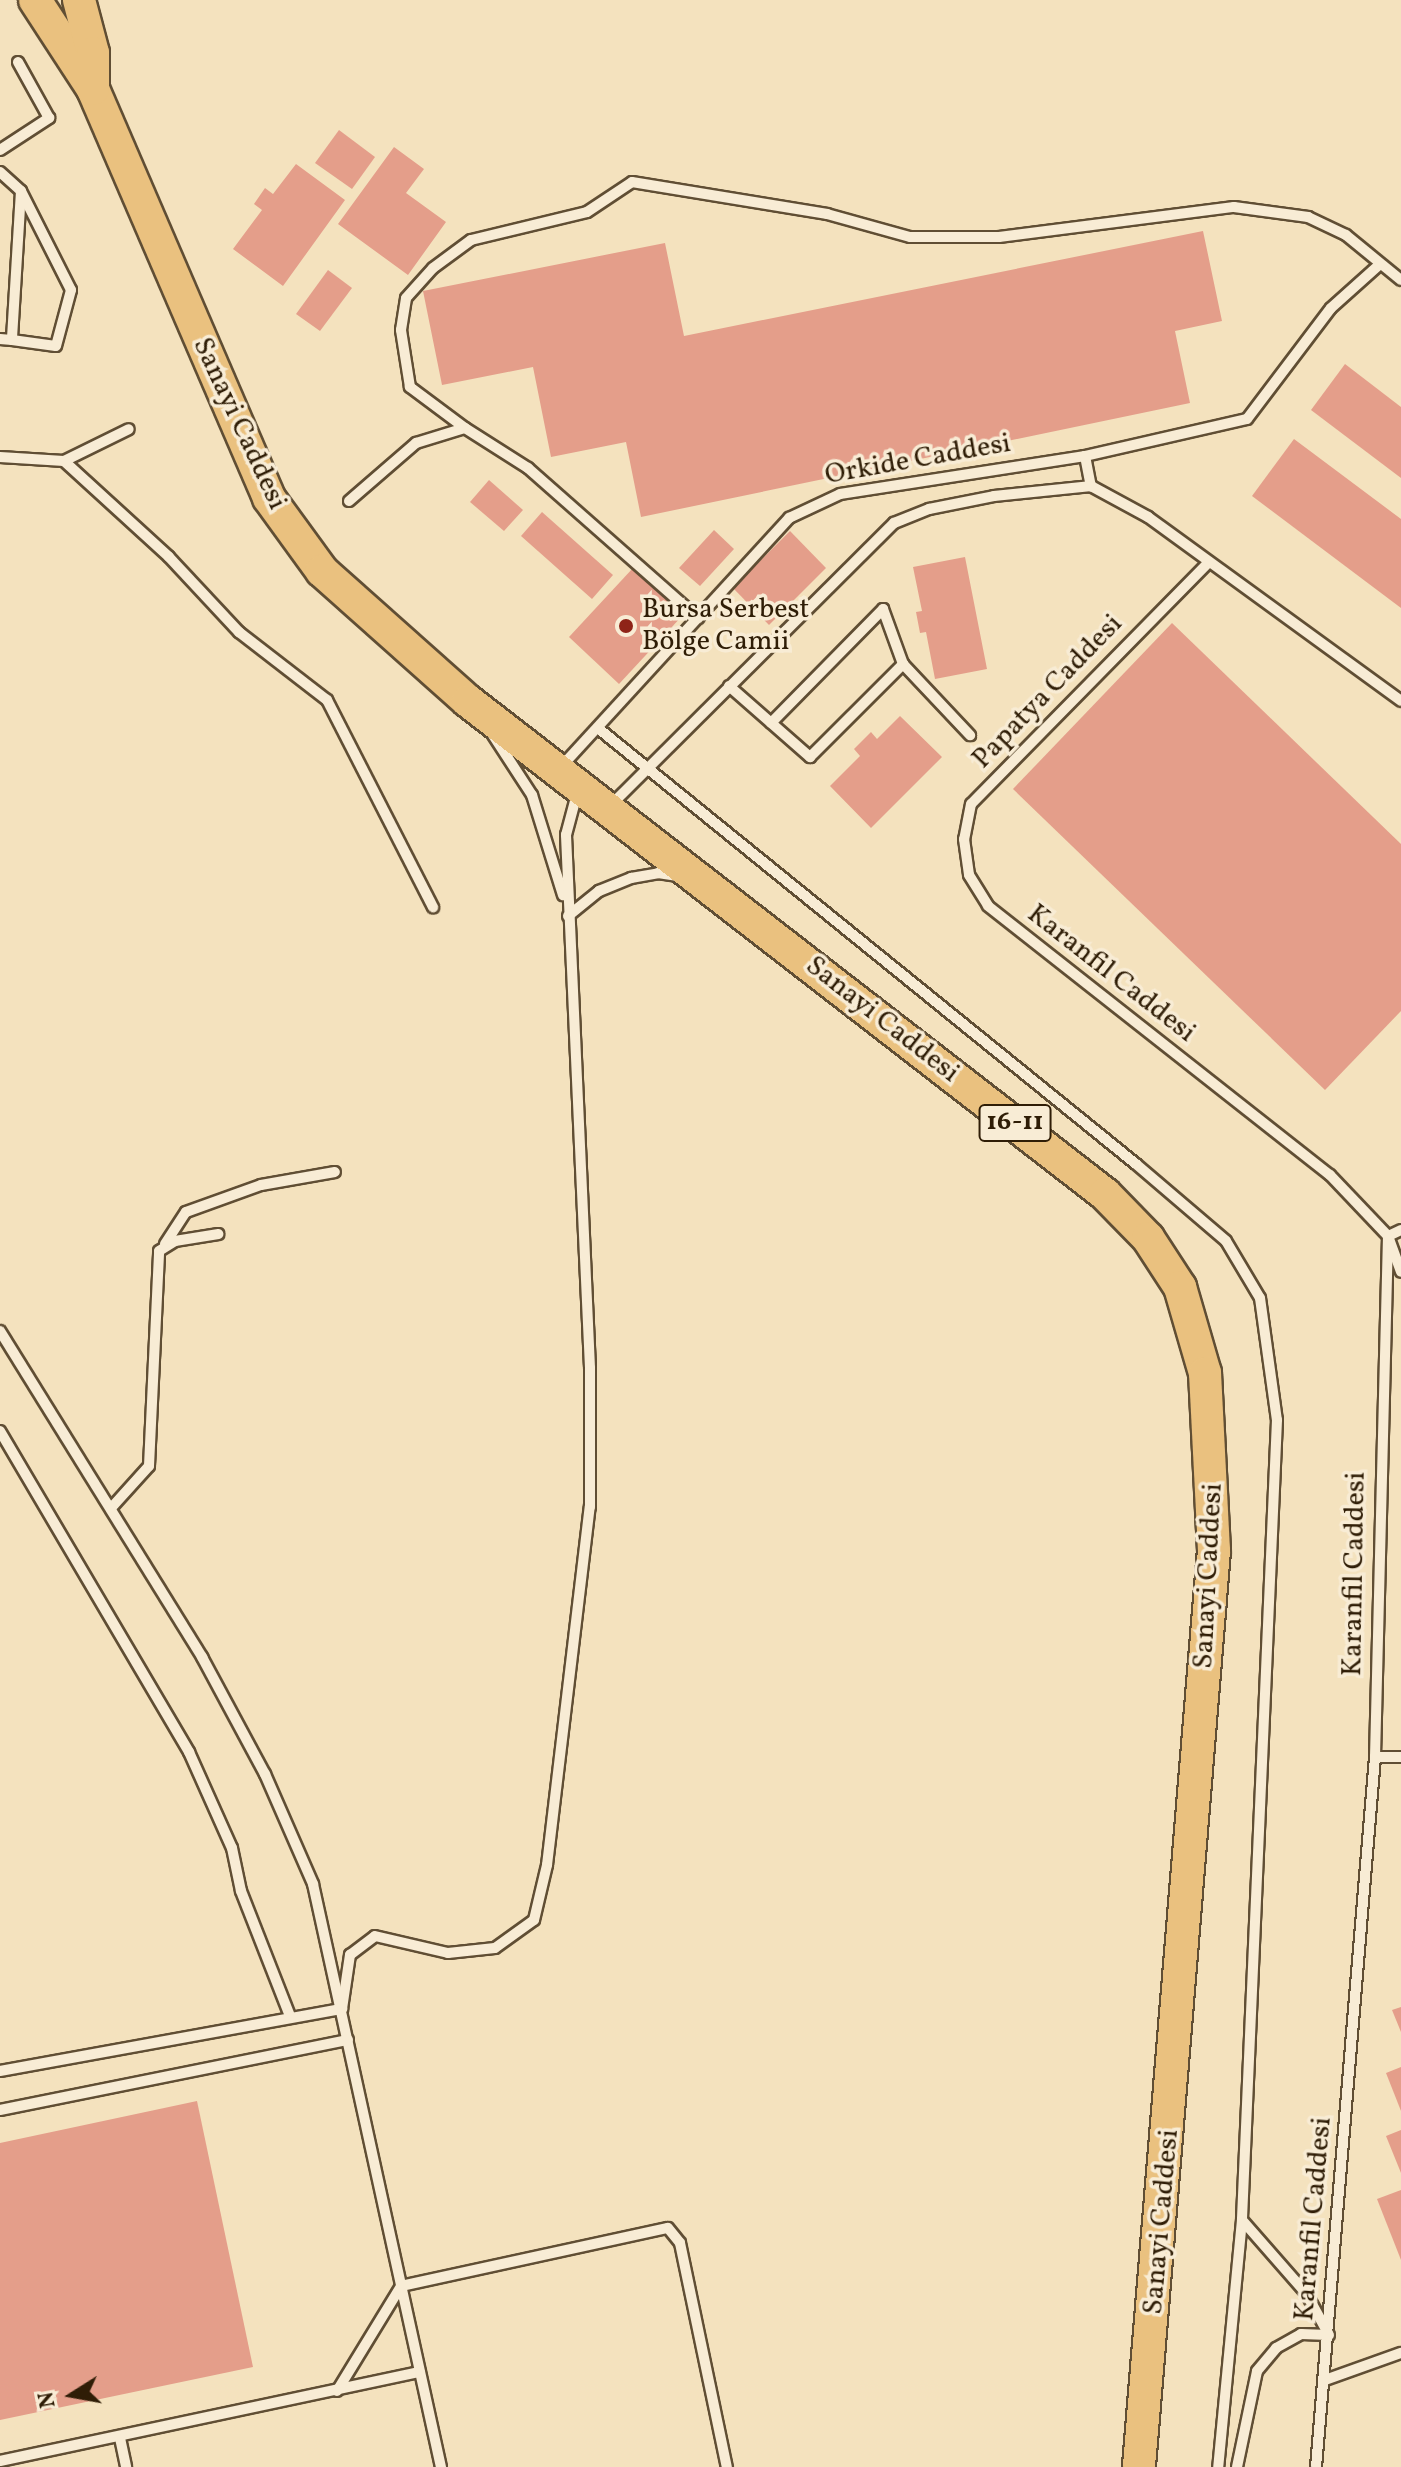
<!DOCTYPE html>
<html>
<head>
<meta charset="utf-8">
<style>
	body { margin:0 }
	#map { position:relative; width:1401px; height:2467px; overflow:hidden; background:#f4e2be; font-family:Vollkorn,serif }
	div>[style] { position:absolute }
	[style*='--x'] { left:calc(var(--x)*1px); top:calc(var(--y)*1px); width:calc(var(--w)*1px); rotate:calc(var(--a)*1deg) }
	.building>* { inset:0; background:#e49e8a }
	.roads { filter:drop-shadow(2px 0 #604e34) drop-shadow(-2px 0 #604e34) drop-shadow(0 2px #604e34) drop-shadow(0 -2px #604e34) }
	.lane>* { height:10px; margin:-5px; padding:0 5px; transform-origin:5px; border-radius:5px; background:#f8ecd5 }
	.primary>* { height:32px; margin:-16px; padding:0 16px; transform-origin:16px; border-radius:16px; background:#eac17f }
	.dots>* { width:22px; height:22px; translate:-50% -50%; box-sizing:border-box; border:4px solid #f8ecd5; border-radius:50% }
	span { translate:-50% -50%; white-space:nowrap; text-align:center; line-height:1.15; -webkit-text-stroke:7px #f8ecd5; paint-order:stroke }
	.shield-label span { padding:2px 6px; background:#f8ecd5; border:2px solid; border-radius:6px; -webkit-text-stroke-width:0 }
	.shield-label { font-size:26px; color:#2f1d06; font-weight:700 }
	.street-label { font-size:28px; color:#2f1d06 }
	.poi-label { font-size:28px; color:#2f1d06 }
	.left { translate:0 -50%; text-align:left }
	.north { position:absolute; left:32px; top:2355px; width:80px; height:80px; -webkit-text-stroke:6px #f8ecd5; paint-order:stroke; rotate:259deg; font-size:22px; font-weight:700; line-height:32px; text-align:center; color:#2f1d06 }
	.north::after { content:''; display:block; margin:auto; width:28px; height:36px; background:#2f1d06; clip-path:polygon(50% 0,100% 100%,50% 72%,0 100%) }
</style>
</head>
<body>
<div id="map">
	<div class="building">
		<div style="clip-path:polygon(339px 130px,375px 157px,352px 189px,315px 163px)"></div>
		<div style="clip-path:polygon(394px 147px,424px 169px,406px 193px,446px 222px,408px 275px,338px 224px)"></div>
		<div style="clip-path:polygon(296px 164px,345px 200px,283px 286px,233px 249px,262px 210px,254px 204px,265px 188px,273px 194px)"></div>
		<div style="clip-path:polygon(1203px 231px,1222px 321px,1175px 331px,1190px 403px,641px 517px,626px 442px,551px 457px,533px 367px,442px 385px,423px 291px,665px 243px,684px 336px)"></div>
		<div style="clip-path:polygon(328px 270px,352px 288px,320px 331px,296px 314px)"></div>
		<div style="clip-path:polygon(1345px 364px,1401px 407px,1401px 478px,1311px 410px)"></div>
		<div style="clip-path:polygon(1294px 439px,1401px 519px,1401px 608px,1252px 496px)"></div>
		<div style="clip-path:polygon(489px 480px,523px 510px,504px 531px,470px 502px)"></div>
		<div style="clip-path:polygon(542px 512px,613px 575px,592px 599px,521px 536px)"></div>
		<div style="clip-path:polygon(714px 530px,734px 549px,700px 586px,679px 568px)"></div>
		<div style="clip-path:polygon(790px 531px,826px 568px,769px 625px,733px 588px)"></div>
		<div style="clip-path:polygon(965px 557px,987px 669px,935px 679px,926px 632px,920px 633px,916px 612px,922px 611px,913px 567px)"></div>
		<div style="clip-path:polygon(633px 568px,683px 615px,619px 684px,569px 637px)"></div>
		<div style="clip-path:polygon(1172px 623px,1401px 844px,1401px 1011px,1325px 1090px,1013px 789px)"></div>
		<div style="clip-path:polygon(900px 716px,942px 757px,871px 828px,830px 786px,860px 756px,854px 749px,871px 732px,877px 739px)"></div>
		<div style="clip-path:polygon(1401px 2007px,1401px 2032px,1392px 2010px)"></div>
		<div style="clip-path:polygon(1401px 2067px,1401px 2111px,1386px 2073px)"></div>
		<div style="clip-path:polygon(197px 2101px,253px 2367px,0 2420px,0 2143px)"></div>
		<div style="clip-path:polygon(1401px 2130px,1401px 2173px,1386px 2136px)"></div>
		<div style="clip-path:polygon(1401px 2190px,1401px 2260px,1377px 2199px)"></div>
	</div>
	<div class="roads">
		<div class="lane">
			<div style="--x:0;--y:150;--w:59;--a:-33.1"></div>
			<div style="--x:49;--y:118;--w:64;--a:-119"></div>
			<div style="--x:0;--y:172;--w:28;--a:42"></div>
			<div style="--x:21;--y:191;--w:149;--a:93.5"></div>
			<div style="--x:12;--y:340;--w:12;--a:-175"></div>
			<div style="--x:12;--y:340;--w:44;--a:7.8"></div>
			<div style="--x:56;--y:346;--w:58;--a:-75"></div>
			<div style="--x:71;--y:290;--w:111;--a:-116.8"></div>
			<div style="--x:465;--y:428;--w:69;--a:-143.3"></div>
			<div style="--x:410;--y:387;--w:58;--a:-99"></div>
			<div style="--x:401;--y:330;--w:32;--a:-81"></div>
			<div style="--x:406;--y:298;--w:40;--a:-48"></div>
			<div style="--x:433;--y:268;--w:47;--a:-36.4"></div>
			<div style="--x:471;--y:240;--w:119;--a:-13.6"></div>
			<div style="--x:587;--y:212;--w:54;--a:-33.7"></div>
			<div style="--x:632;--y:182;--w:198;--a:9.3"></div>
			<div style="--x:827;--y:214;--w:86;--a:15.5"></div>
			<div style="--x:910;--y:237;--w:89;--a:0"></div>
			<div style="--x:999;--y:237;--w:237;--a:-7.3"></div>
			<div style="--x:1234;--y:207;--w:75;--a:7.7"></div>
			<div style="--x:1308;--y:217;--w:42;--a:25.3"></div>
			<div style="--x:1346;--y:235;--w:71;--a:39.3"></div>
			<div style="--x:1085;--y:456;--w:31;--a:79"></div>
			<div style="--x:1091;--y:486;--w:65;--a:28.5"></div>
			<div style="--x:1148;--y:517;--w:313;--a:36"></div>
			<div style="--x:0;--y:457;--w:64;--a:3.6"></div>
			<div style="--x:64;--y:461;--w:72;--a:-26.2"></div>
			<div style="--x:64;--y:461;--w:142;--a:42.4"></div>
			<div style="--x:169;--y:557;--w:103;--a:47"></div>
			<div style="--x:239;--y:632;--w:111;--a:37.7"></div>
			<div style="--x:327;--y:700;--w:233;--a:62.9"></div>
			<div style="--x:349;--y:501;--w:89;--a:-40.9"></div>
			<div style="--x:416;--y:443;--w:51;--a:-17"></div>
			<div style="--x:465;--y:428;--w:75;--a:32.4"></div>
			<div style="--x:528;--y:468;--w:227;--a:41.4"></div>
			<div style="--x:1209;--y:562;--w:339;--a:134.5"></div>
			<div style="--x:971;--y:804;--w:36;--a:101"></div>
			<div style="--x:964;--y:839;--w:36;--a:82"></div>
			<div style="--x:969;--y:875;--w:36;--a:58"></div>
			<div style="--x:988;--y:906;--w:435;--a:38.2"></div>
			<div style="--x:1330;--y:1175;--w:84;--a:46.4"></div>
			<div style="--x:1388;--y:1236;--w:521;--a:91.43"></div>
			<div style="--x:1375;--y:1757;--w:712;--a:94.75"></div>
			<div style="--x:729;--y:686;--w:108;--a:41.2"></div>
			<div style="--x:810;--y:757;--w:132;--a:-45"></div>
			<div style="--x:771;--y:723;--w:160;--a:-45.5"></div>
			<div style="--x:883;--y:609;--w:59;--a:70"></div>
			<div style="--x:903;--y:664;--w:98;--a:46.7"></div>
			<div style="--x:599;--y:729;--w:691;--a:39.01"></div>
			<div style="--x:1136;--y:1164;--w:118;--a:40.5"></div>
			<div style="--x:1226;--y:1241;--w:66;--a:59.2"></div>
			<div style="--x:1260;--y:1298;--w:123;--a:82.1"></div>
			<div style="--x:1277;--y:1420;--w:801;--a:92.51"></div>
			<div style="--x:1242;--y:2220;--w:248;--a:95.5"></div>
			<div style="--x:493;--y:735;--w:72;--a:57"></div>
			<div style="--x:532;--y:795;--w:105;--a:72.8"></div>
			<div style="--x:561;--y:767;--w:338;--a:-47.5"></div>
			<div style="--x:789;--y:518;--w:56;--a:-25.2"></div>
			<div style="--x:840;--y:494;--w:248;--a:-8.8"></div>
			<div style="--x:1085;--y:456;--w:166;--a:-12.9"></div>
			<div style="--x:1247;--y:419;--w:139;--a:-52.9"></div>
			<div style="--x:1331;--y:308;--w:66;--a:-41.9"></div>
			<div style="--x:610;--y:806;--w:401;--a:-44.9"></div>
			<div style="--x:894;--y:523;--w:38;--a:-22"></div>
			<div style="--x:929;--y:509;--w:66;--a:-11.3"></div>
			<div style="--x:994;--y:496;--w:98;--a:-5.9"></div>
			<div style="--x:568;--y:916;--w:40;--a:-39"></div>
			<div style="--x:599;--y:891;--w:35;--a:-22"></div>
			<div style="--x:631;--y:878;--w:27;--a:-10"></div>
			<div style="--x:658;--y:873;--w:20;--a:9"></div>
			<div style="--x:1401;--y:1230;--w:14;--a:155"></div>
			<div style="--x:1388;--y:1236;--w:38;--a:70"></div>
			<div style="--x:165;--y:1244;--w:38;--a:-57"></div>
			<div style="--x:186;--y:1212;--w:80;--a:-19.8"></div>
			<div style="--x:261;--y:1185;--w:75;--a:-10"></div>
			<div style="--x:0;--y:1331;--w:384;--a:58.2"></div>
			<div style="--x:202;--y:1657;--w:133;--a:61.7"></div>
			<div style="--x:265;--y:1774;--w:120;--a:66.4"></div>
			<div style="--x:313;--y:1884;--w:597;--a:77.62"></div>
			<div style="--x:0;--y:1431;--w:373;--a:59.5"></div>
			<div style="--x:189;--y:1752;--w:105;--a:65.9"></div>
			<div style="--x:232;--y:1848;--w:44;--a:78.2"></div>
			<div style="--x:241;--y:1891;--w:134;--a:68.6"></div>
			<div style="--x:112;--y:1507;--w:55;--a:-47.9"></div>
			<div style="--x:149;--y:1466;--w:215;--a:-87.3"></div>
			<div style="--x:159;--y:1251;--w:19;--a:-32"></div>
			<div style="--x:175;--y:1241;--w:44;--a:-9.2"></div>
			<div style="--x:1375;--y:1757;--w:26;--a:0"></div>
			<div style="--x:0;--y:2071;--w:348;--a:-10.3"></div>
			<div style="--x:342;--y:2009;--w:55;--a:-81.6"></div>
			<div style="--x:350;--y:1955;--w:31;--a:-37"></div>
			<div style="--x:375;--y:1936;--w:75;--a:13.1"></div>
			<div style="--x:448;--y:1953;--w:47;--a:-6.1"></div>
			<div style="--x:495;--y:1948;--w:48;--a:-35.7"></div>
			<div style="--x:534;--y:1920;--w:57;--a:-76.7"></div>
			<div style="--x:547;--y:1865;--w:361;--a:-83.2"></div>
			<div style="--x:590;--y:1507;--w:139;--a:-90"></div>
			<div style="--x:590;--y:1368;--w:534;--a:-92.58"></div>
			<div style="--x:566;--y:835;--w:47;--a:-75.1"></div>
			<div style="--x:0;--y:2110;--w:355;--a:-11.4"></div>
			<div style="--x:1242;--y:2220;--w:97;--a:48.8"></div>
			<div style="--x:1306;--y:2293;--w:46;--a:61.2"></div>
			<div style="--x:1325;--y:2380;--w:81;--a:-19.6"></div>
			<div style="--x:337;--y:2391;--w:123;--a:-58.6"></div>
			<div style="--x:401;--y:2286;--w:273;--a:-12.3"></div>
			<div style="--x:668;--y:2228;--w:19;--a:51"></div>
			<div style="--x:680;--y:2243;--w:229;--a:78.2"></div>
			<div style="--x:120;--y:2438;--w:30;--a:78"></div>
			<div style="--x:0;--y:2461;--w:429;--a:-12"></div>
			<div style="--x:1237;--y:2467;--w:98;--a:-78.2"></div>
			<div style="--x:1257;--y:2371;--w:30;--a:-50"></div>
			<div style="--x:1276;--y:2348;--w:29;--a:-29"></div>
			<div style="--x:1301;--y:2334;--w:28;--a:2"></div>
		</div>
		<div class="primary">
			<div style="--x:35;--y:0;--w:106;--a:56.9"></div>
			<div style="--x:93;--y:89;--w:445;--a:66.7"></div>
			<div style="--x:269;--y:498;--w:90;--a:54"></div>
			<div style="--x:322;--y:571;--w:195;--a:41.7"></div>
			<div style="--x:468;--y:701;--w:805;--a:37.74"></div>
			<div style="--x:1105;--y:1194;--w:62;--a:45.7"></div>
			<div style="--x:1148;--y:1238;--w:59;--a:56.9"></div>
			<div style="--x:1180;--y:1287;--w:90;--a:73.8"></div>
			<div style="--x:1205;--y:1373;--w:177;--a:87.1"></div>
			<div style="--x:1214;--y:1550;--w:920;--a:94.68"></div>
			<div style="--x:79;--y:0;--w:55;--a:75.2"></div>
			<div style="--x:93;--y:53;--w:36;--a:90"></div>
		</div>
	</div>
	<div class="dots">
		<div style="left:626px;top:626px;background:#8f2418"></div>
	</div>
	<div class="shield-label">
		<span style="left:1015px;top:1123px">16-11</span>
	</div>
	<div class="street-label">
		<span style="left:239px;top:424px;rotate:65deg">Sanayi Caddesi</span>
		<span style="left:918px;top:460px;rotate:-10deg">Orkide Caddesi</span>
		<span style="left:1048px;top:692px;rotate:-46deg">Papatya Caddesi</span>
		<span style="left:1111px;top:974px;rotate:38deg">Karanfil Caddesi</span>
		<span style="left:882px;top:1020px;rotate:38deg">Sanayi Caddesi</span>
		<span style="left:1355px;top:1574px;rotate:-89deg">Karanfil Caddesi</span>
		<span style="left:1209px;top:1576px;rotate:-87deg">Sanayi Caddesi</span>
		<span style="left:1314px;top:2219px;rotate:-85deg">Karanfil Caddesi</span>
		<span style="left:1162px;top:2222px;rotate:-85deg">Sanayi Caddesi</span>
	</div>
	<div class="poi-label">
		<span class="left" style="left:642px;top:626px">Bursa Serbest<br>Bölge Camii</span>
	</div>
	<div class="north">N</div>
</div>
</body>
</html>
